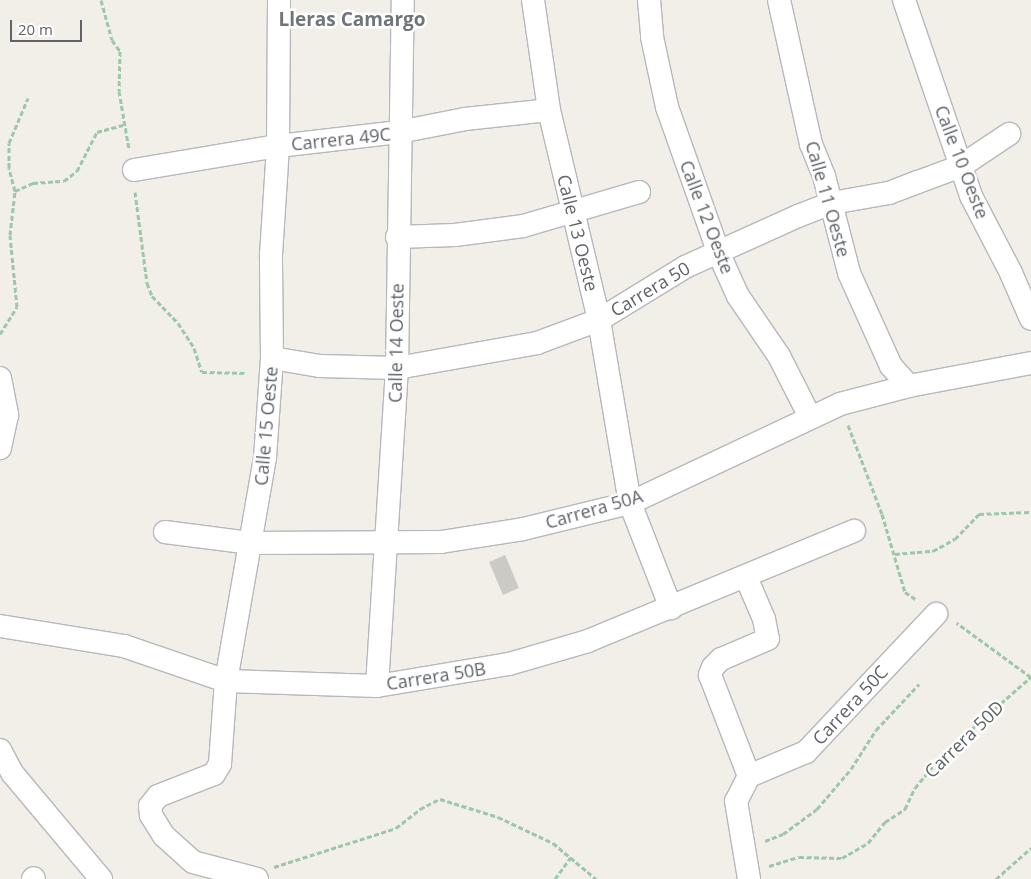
<!DOCTYPE html>
<html>
<head>
<meta charset="utf-8">
<style>
	body { margin:0 }
	#map { position:relative; width:1031px; height:879px; overflow:hidden; background:#f1efe8; font-family:"Open Sans",sans-serif }
	div>[style] { position:absolute }
	[style*='--x'] { left:calc(var(--x)*1px); top:calc(var(--y)*1px); width:calc(var(--w)*1px); rotate:calc(var(--a)*1deg) }
	.building>* { inset:0; background:#cccac5 }
	.path>* { height:3px; margin-top:-1.5px; transform-origin:0; background:repeating-linear-gradient(90deg,#9cc7a9 0 5px,transparent 0 7.5px) }
	.roads { filter:drop-shadow(1px 0 #b5b8bc) drop-shadow(-1px 0 #b5b8bc) drop-shadow(0 1px #b5b8bc) drop-shadow(0 -1px #b5b8bc) }
	.street>* { height:22px; margin:-11px; padding:0 11px; transform-origin:11px; border-radius:11px; background:#fff }
	span { translate:-50% -50%; white-space:nowrap; text-align:center; line-height:1.15; -webkit-text-stroke:5px #fff; paint-order:stroke }
	.street-label { font-size:18px; color:#5f6368 }
	.neighbourhood-label { font-size:19px; color:#70757a; font-weight:700 }
	.scale { position:absolute; left:10px; top:20px; width:72px; height:22px; box-sizing:border-box; border:2px solid #5f6368; border-top:0; padding-left:6px; font-size:15px; line-height:18px; white-space:nowrap; color:#5f6368; -webkit-text-stroke:4px #fff; paint-order:stroke }
</style>
</head>
<body>
<div id="map">
	<div class="building">
		<div style="clip-path:polygon(505px 555px,519px 588px,503px 595px,489px 562px)"></div>
	</div>
	<div class="path">
		<div style="--x:101;--y:0;--w:41;--a:74.6"></div>
		<div style="--x:112;--y:40;--w:14;--a:54"></div>
		<div style="--x:120;--y:51;--w:40;--a:91.4"></div>
		<div style="--x:119;--y:91;--w:59;--a:80.2"></div>
		<div style="--x:15;--y:191;--w:20;--a:-24"></div>
		<div style="--x:33;--y:183;--w:31;--a:-4"></div>
		<div style="--x:64;--y:181;--w:16;--a:-38"></div>
		<div style="--x:77;--y:171;--w:44;--a:-62.9"></div>
		<div style="--x:97;--y:132;--w:27;--a:-15"></div>
		<div style="--x:135;--y:192;--w:92;--a:82.5"></div>
		<div style="--x:147;--y:283;--w:14;--a:69"></div>
		<div style="--x:152;--y:296;--w:37;--a:46"></div>
		<div style="--x:178;--y:323;--w:30;--a:57"></div>
		<div style="--x:194;--y:348;--w:25;--a:72"></div>
		<div style="--x:202;--y:372;--w:45;--a:1.3"></div>
		<div style="--x:0;--y:334;--w:32;--a:-58"></div>
		<div style="--x:17;--y:307;--w:72;--a:-95.6"></div>
		<div style="--x:10;--y:235;--w:44;--a:-83.5"></div>
		<div style="--x:15;--y:191;--w:24;--a:-105"></div>
		<div style="--x:9;--y:168;--w:25;--a:-90"></div>
		<div style="--x:9;--y:143;--w:49;--a:-67.1"></div>
		<div style="--x:848;--y:425;--w:95;--a:69.1"></div>
		<div style="--x:882;--y:514;--w:81;--a:73.6"></div>
		<div style="--x:905;--y:592;--w:14;--a:34"></div>
		<div style="--x:895;--y:554;--w:38;--a:-5"></div>
		<div style="--x:933;--y:551;--w:25;--a:-29"></div>
		<div style="--x:955;--y:539;--w:35;--a:-46"></div>
		<div style="--x:979;--y:514;--w:52;--a:-2.2"></div>
		<div style="--x:765;--y:841;--w:19;--a:-21"></div>
		<div style="--x:783;--y:834;--w:42;--a:-36.3"></div>
		<div style="--x:817;--y:809;--w:52;--a:-49.6"></div>
		<div style="--x:851;--y:769;--w:46;--a:-57.3"></div>
		<div style="--x:876;--y:730;--w:63;--a:-46.9"></div>
		<div style="--x:769;--y:866;--w:31;--a:-17"></div>
		<div style="--x:799;--y:857;--w:43;--a:1.3"></div>
		<div style="--x:842;--y:858;--w:30;--a:-30"></div>
		<div style="--x:868;--y:843;--w:27;--a:-51"></div>
		<div style="--x:885;--y:822;--w:24;--a:-33"></div>
		<div style="--x:905;--y:809;--w:23;--a:-65"></div>
		<div style="--x:915;--y:788;--w:38;--a:-51"></div>
		<div style="--x:939;--y:758;--w:123;--a:-41.4"></div>
		<div style="--x:1031;--y:677;--w:92;--a:-143.9"></div>
		<div style="--x:274;--y:867;--w:128;--a:-17.7"></div>
		<div style="--x:396;--y:828;--w:31;--a:-38"></div>
		<div style="--x:420;--y:809;--w:22;--a:-27"></div>
		<div style="--x:440;--y:799;--w:61;--a:17.2"></div>
		<div style="--x:498;--y:817;--w:61;--a:25.3"></div>
		<div style="--x:553;--y:843;--w:56;--a:39.9"></div>
		<div style="--x:555;--y:879;--w:27;--a:-54"></div>
		<div style="--x:996;--y:879;--w:47;--a:-41.5"></div>
	</div>
	<div class="roads">
		<div class="street">
			<div style="--x:533;--y:0;--w:111;--a:81.7"></div>
			<div style="--x:549;--y:110;--w:216;--a:76.6"></div>
			<div style="--x:599;--y:320;--w:186;--a:80.4"></div>
			<div style="--x:630;--y:503;--w:113;--a:68.7"></div>
			<div style="--x:649;--y:0;--w:37;--a:85"></div>
			<div style="--x:652;--y:37;--w:72;--a:77.9"></div>
			<div style="--x:667;--y:107;--w:156;--a:70.5"></div>
			<div style="--x:719;--y:254;--w:46;--a:65.7"></div>
			<div style="--x:738;--y:296;--w:73;--a:55.7"></div>
			<div style="--x:779;--y:356;--w:68;--a:63.1"></div>
			<div style="--x:779;--y:0;--w:148;--a:77.5"></div>
			<div style="--x:811;--y:144;--w:35;--a:68"></div>
			<div style="--x:824;--y:176;--w:100;--a:75.5"></div>
			<div style="--x:849;--y:273;--w:102;--a:65.7"></div>
			<div style="--x:891;--y:366;--w:27;--a:48"></div>
			<div style="--x:904;--y:0;--w:207;--a:71.1"></div>
			<div style="--x:971;--y:196;--w:87;--a:62.5"></div>
			<div style="--x:1011;--y:273;--w:50;--a:66.5"></div>
			<div style="--x:134;--y:170;--w:146;--a:-9.5"></div>
			<div style="--x:278;--y:146;--w:122;--a:-6.6"></div>
			<div style="--x:399;--y:132;--w:67;--a:-11.1"></div>
			<div style="--x:465;--y:119;--w:84;--a:-6.1"></div>
			<div style="--x:397;--y:237;--w:58;--a:-2"></div>
			<div style="--x:455;--y:235;--w:69;--a:-7.5"></div>
			<div style="--x:523;--y:226;--w:121;--a:-16.3"></div>
			<div style="--x:272;--y:358;--w:49;--a:9.5"></div>
			<div style="--x:320;--y:366;--w:77;--a:1.5"></div>
			<div style="--x:397;--y:368;--w:142;--a:-10.1"></div>
			<div style="--x:537;--y:343;--w:66;--a:-20.4"></div>
			<div style="--x:599;--y:320;--w:101;--a:-31.6"></div>
			<div style="--x:685;--y:267;--w:124;--a:-24.3"></div>
			<div style="--x:798;--y:216;--w:36;--a:-21"></div>
			<div style="--x:832;--y:203;--w:58;--a:-10"></div>
			<div style="--x:889;--y:193;--w:31;--a:-21"></div>
			<div style="--x:918;--y:182;--w:46;--a:-20.4"></div>
			<div style="--x:961;--y:166;--w:58;--a:-33.7"></div>
			<div style="--x:0;--y:378;--w:38;--a:79"></div>
			<div style="--x:7;--y:415;--w:34;--a:102"></div>
			<div style="--x:165;--y:532;--w:87;--a:7.3"></div>
			<div style="--x:251;--y:543;--w:190;--a:-0.3"></div>
			<div style="--x:441;--y:542;--w:83;--a:-9"></div>
			<div style="--x:523;--y:529;--w:110;--a:-13.7"></div>
			<div style="--x:630;--y:503;--w:232;--a:-25.2"></div>
			<div style="--x:840;--y:404;--w:71;--a:-14.6"></div>
			<div style="--x:909;--y:386;--w:124;--a:-10.7"></div>
			<div style="--x:746;--y:577;--w:46;--a:66.8"></div>
			<div style="--x:764;--y:619;--w:20;--a:79"></div>
			<div style="--x:768;--y:639;--w:51;--a:156.9"></div>
			<div style="--x:721;--y:659;--w:11;--a:135"></div>
			<div style="--x:713;--y:667;--w:9;--a:111"></div>
			<div style="--x:710;--y:675;--w:108;--a:68.9"></div>
			<div style="--x:749;--y:776;--w:28;--a:117"></div>
			<div style="--x:736;--y:801;--w:79;--a:80.5"></div>
			<div style="--x:0;--y:626;--w:126;--a:9.2"></div>
			<div style="--x:124;--y:646;--w:108;--a:18.9"></div>
			<div style="--x:226;--y:681;--w:151;--a:1.9"></div>
			<div style="--x:377;--y:686;--w:134;--a:-9.5"></div>
			<div style="--x:509;--y:664;--w:82;--a:-16.2"></div>
			<div style="--x:588;--y:641;--w:288;--a:-22.5"></div>
			<div style="--x:377;--y:686;--w:319;--a:-86.4"></div>
			<div style="--x:397;--y:368;--w:368;--a:-89.1"></div>
			<div style="--x:0;--y:750;--w:27;--a:62"></div>
			<div style="--x:13;--y:774;--w:137;--a:50"></div>
			<div style="--x:749;--y:776;--w:62;--a:-22.8"></div>
			<div style="--x:806;--y:752;--w:190;--a:-46.7"></div>
			<div style="--x:33;--y:879;--w:1;--a:-45"></div>
			<div style="--x:257;--y:879;--w:66;--a:-165.1"></div>
			<div style="--x:193;--y:862;--w:39;--a:-138"></div>
			<div style="--x:164;--y:836;--w:25;--a:-122"></div>
			<div style="--x:151;--y:815;--w:9;--a:-96"></div>
			<div style="--x:150;--y:806;--w:13;--a:-51"></div>
			<div style="--x:158;--y:796;--w:60;--a:-21.4"></div>
			<div style="--x:214;--y:774;--w:12;--a:-59"></div>
			<div style="--x:220;--y:764;--w:83;--a:-85.9"></div>
			<div style="--x:226;--y:681;--w:226;--a:-80.1"></div>
			<div style="--x:265;--y:458;--w:100;--a:-86"></div>
			<div style="--x:272;--y:358;--w:103;--a:-90.6"></div>
			<div style="--x:271;--y:255;--w:109;--a:-86.3"></div>
			<div style="--x:278;--y:146;--w:146;--a:-89.6"></div>
		</div>
	</div>
	<div class="street-label">
		<span style="left:341px;top:139px;rotate:-6deg">Carrera 49C</span>
		<span style="left:962px;top:162px;rotate:69deg">Calle 10 Oeste</span>
		<span style="left:828px;top:199px;rotate:74deg">Calle 11 Oeste</span>
		<span style="left:707px;top:217px;rotate:69deg">Calle 12 Oeste</span>
		<span style="left:578px;top:233px;rotate:76deg">Calle 13 Oeste</span>
		<span style="left:650px;top:289px;rotate:-31deg">Carrera 50</span>
		<span style="left:396px;top:343px;rotate:-89deg">Calle 14 Oeste</span>
		<span style="left:266px;top:426px;rotate:-85deg">Calle 15 Oeste</span>
		<span style="left:594px;top:509px;rotate:-16deg">Carrera 50A</span>
		<span style="left:436px;top:676px;rotate:-9deg">Carrera 50B</span>
		<span style="left:850px;top:705px;rotate:-47deg">Carrera 50C</span>
		<span style="left:964px;top:739px;rotate:-44deg">Carrera 50D</span>
	</div>
	<div class="neighbourhood-label">
		<span style="left:352px;top:20px">Lleras Camargo</span>
	</div>
	<div class="scale">20 m</div>
</div>
</body>
</html>
